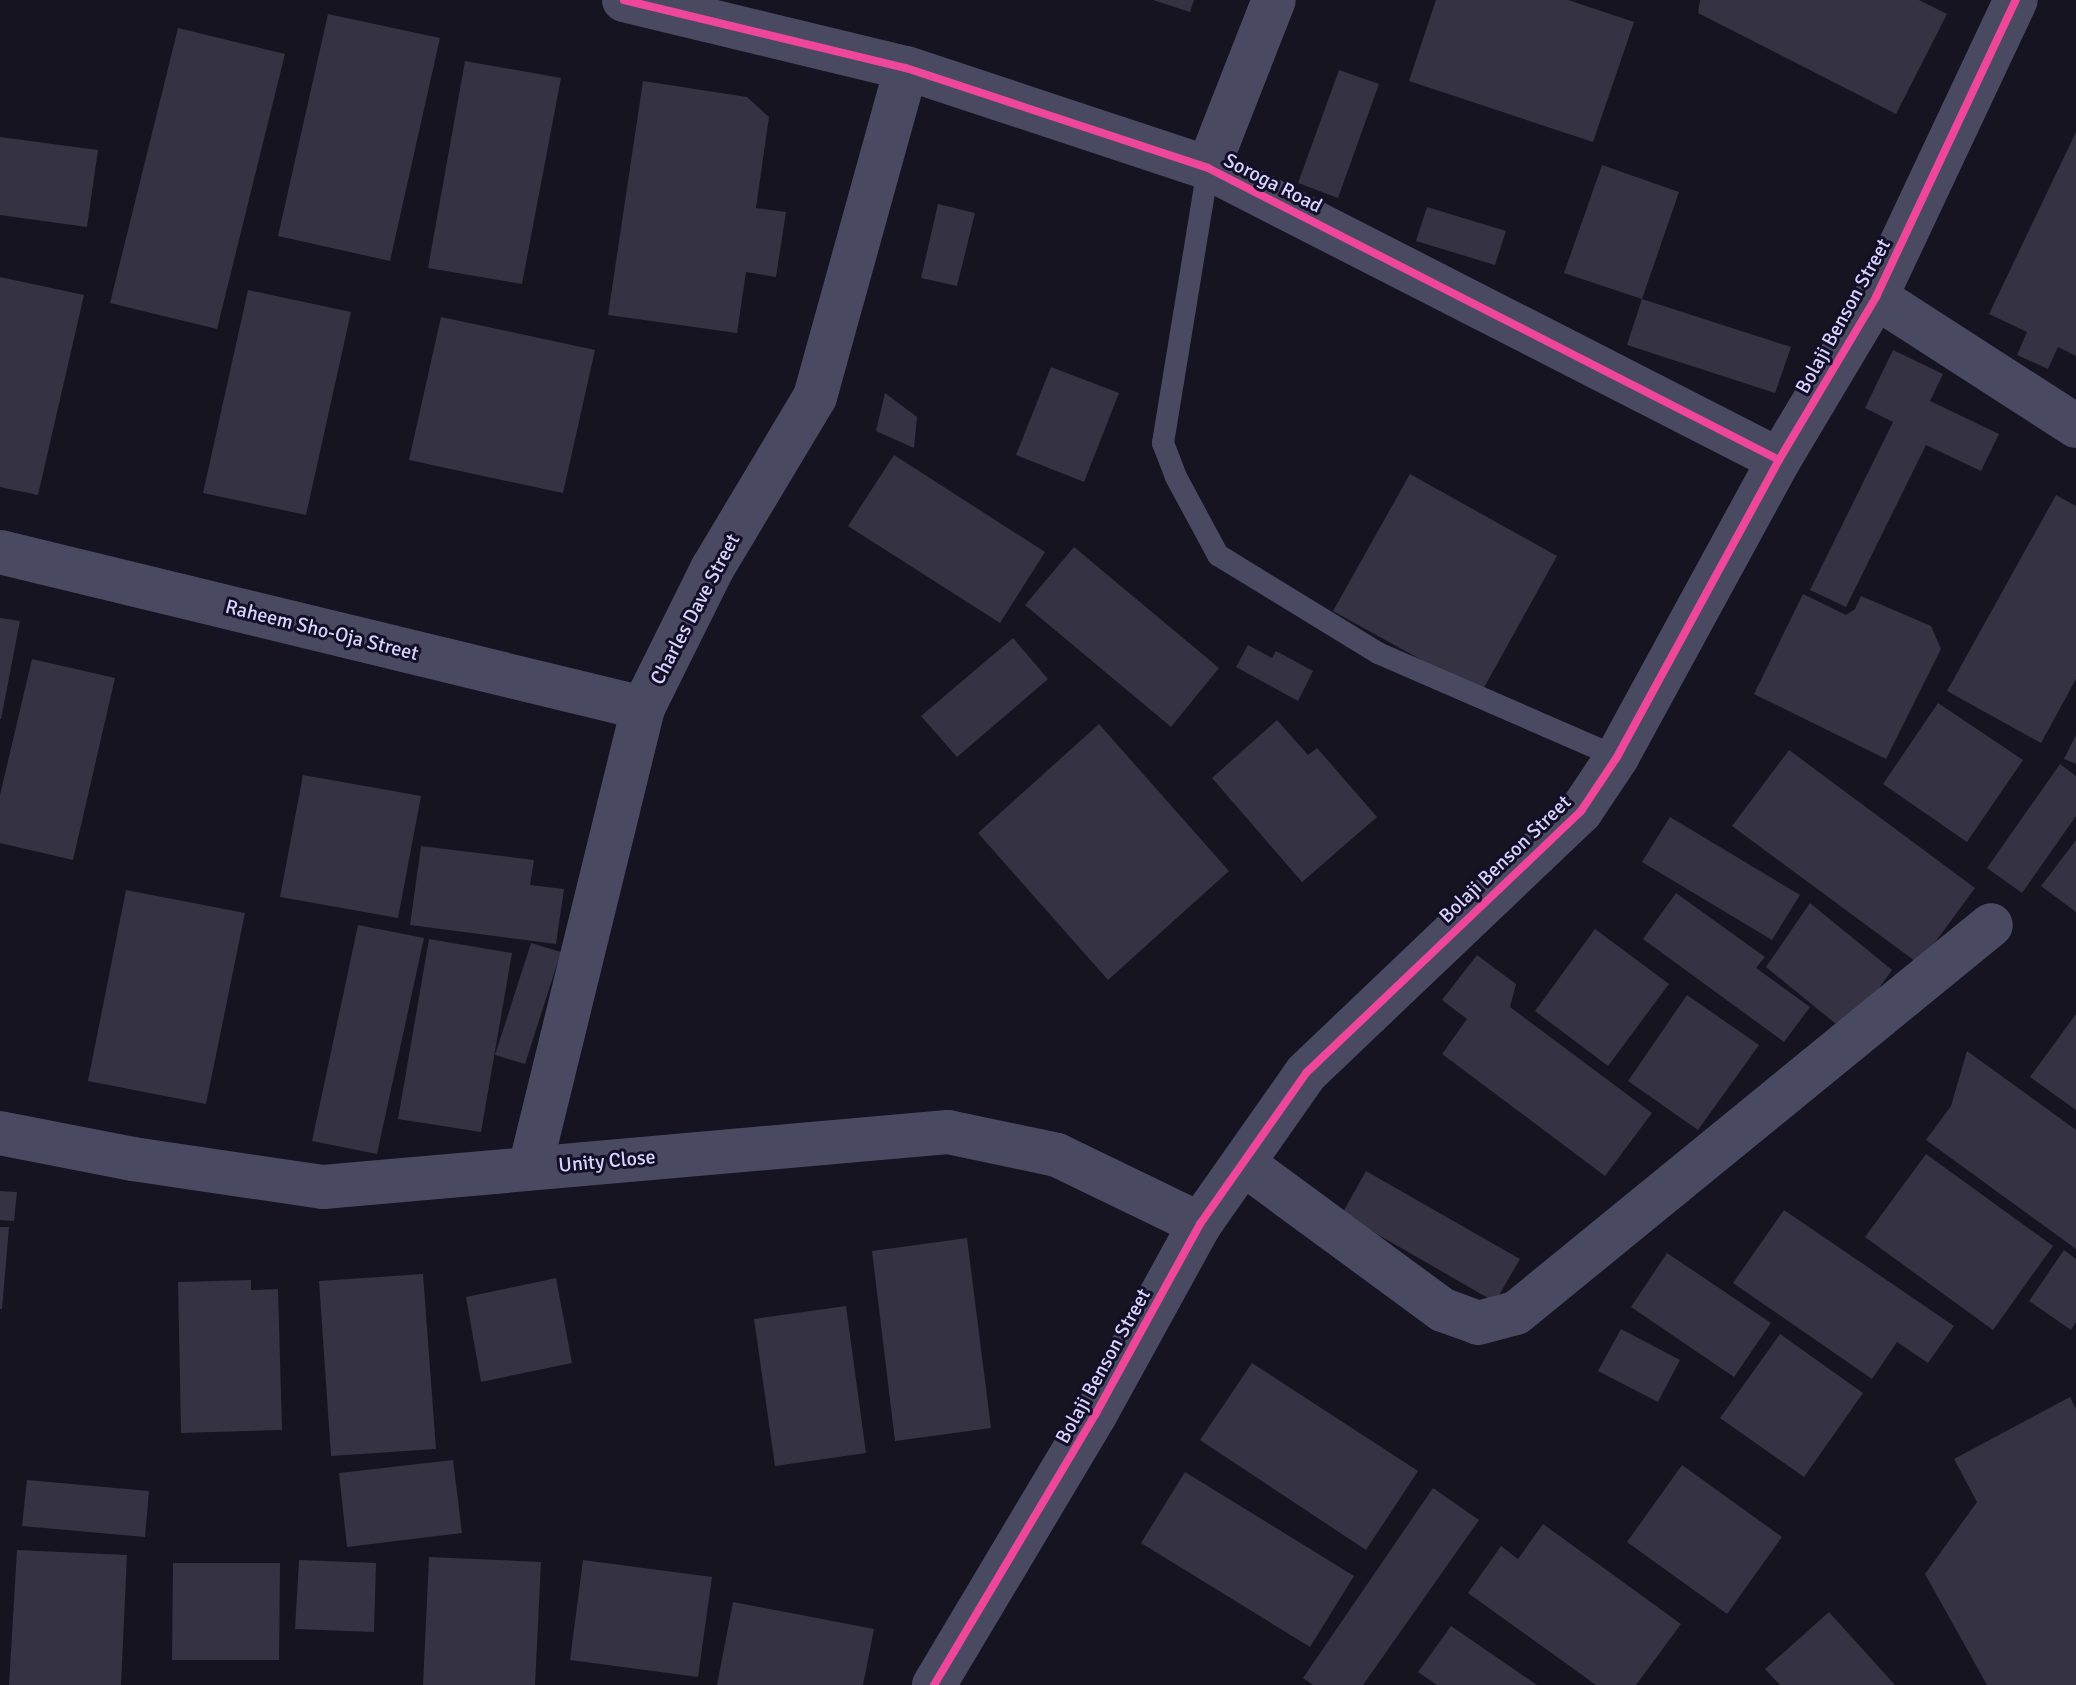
<!DOCTYPE html>
<html>
<head>
<meta charset="utf-8">
<style>
	body { margin:0 }
	#map { position:relative; width:2076px; height:1685px; overflow:hidden; background:#161421; font-family:Signika,sans-serif }
	div>[style] { position:absolute }
	[style*='--x'] { left:calc(var(--x)*1px); top:calc(var(--y)*1px); width:calc(var(--w)*1px); rotate:calc(var(--a)*1deg) }
	.building>* { inset:0; background:#343243 }
	.service>* { height:22px; margin:-11px; padding:0 11px; transform-origin:11px; border-radius:11px; background:#4a4962 }
	.minor>* { height:44px; margin:-22px; padding:0 22px; transform-origin:22px; border-radius:22px; background:#4a4962 }
	.cycleway>* { height:8px; margin:-4px; padding:0 4px; transform-origin:4px; border-radius:4px; background:#ed469a }
	span { translate:-50% -50%; white-space:nowrap; text-align:center; line-height:1.15; -webkit-text-stroke:6px #130f26; paint-order:stroke }
	.street-label { font-size:20px; color:#d9d4ff }
</style>
</head>
<body>
<div id="map">
	<div class="building">
		<div style="clip-path:polygon(1153px 0,1194px 0,1190px 12px)"></div>
		<div style="clip-path:polygon(1436px 0,1568px 0,1634px 22px,1593px 142px,1409px 81px)"></div>
		<div style="clip-path:polygon(1700px 0,1919px 0,1947px 14px,1896px 114px,1698px 13px)"></div>
		<div style="clip-path:polygon(328px 14px,440px 38px,390px 261px,278px 236px)"></div>
		<div style="clip-path:polygon(178px 28px,285px 54px,217px 329px,110px 303px)"></div>
		<div style="clip-path:polygon(465px 61px,561px 78px,522px 284px,428px 268px)"></div>
		<div style="clip-path:polygon(1339px 70px,1379px 84px,1338px 198px,1298px 183px)"></div>
		<div style="clip-path:polygon(643px 81px,747px 97px,769px 117px,756px 208px,786px 212px,776px 277px,746px 272px,737px 333px,608px 315px)"></div>
		<div style="clip-path:polygon(2076px 132px,2076px 356px,2058px 347px,2048px 369px,2017px 355px,2027px 332px,1989px 314px)"></div>
		<div style="clip-path:polygon(0 137px,98px 150px,87px 227px,0 215px)"></div>
		<div style="clip-path:polygon(1602px 165px,1679px 192px,1642px 299px,1791px 347px,1775px 393px,1627px 345px,1642px 299px,1564px 273px)"></div>
		<div style="clip-path:polygon(938px 204px,975px 213px,957px 286px,921px 278px)"></div>
		<div style="clip-path:polygon(1427px 207px,1506px 231px,1495px 265px,1416px 241px)"></div>
		<div style="clip-path:polygon(0 277px,84px 295px,38px 495px,0 487px)"></div>
		<div style="clip-path:polygon(248px 290px,351px 312px,306px 515px,203px 493px)"></div>
		<div style="clip-path:polygon(441px 317px,595px 350px,563px 493px,409px 460px)"></div>
		<div style="clip-path:polygon(1893px 350px,1943px 374px,1930px 401px,1999px 434px,1981px 471px,1926px 445px,1846px 607px,1810px 590px,1893px 422px,1865px 408px)"></div>
		<div style="clip-path:polygon(1051px 367px,1119px 393px,1084px 482px,1016px 455px)"></div>
		<div style="clip-path:polygon(885px 393px,917px 417px,914px 448px,876px 431px)"></div>
		<div style="clip-path:polygon(894px 455px,1045px 552px,1000px 623px,848px 526px)"></div>
		<div style="clip-path:polygon(1410px 474px,1557px 556px,1481px 693px,1333px 611px)"></div>
		<div style="clip-path:polygon(2056px 495px,2076px 506px,2076px 679px,2041px 743px,1947px 691px)"></div>
		<div style="clip-path:polygon(1074px 547px,1219px 668px,1171px 727px,1025px 605px)"></div>
		<div style="clip-path:polygon(1803px 594px,1846px 615px,1855px 609px,1861px 596px,1931px 626px,1941px 649px,1886px 759px,1754px 694px)"></div>
		<div style="clip-path:polygon(0 618px,20px 621px,1px 719px,0 719px)"></div>
		<div style="clip-path:polygon(1013px 638px,1048px 679px,957px 757px,921px 716px)"></div>
		<div style="clip-path:polygon(1248px 645px,1272px 658px,1276px 651px,1313px 671px,1298px 701px,1236px 667px)"></div>
		<div style="clip-path:polygon(32px 659px,115px 678px,73px 860px,0 843px,0 795px)"></div>
		<div style="clip-path:polygon(1938px 703px,2023px 760px,1967px 842px,1883px 784px)"></div>
		<div style="clip-path:polygon(1277px 720px,1308px 755px,1317px 748px,1377px 817px,1302px 882px,1212px 778px)"></div>
		<div style="clip-path:polygon(1099px 724px,1229px 871px,1108px 980px,978px 833px)"></div>
		<div style="clip-path:polygon(2076px 735px,2076px 764px,2064px 759px)"></div>
		<div style="clip-path:polygon(1789px 750px,1975px 888px,1919px 964px,1732px 826px)"></div>
		<div style="clip-path:polygon(2060px 764px,2076px 776px,2076px 816px,2022px 893px,1987px 868px)"></div>
		<div style="clip-path:polygon(303px 775px,421px 796px,398px 918px,280px 897px)"></div>
		<div style="clip-path:polygon(1670px 817px,1800px 895px,1772px 940px,1642px 862px)"></div>
		<div style="clip-path:polygon(2076px 840px,2076px 912px,2041px 886px)"></div>
		<div style="clip-path:polygon(421px 846px,534px 860px,530px 885px,564px 889px,556px 944px,410px 925px)"></div>
		<div style="clip-path:polygon(126px 890px,245px 913px,206px 1104px,88px 1081px)"></div>
		<div style="clip-path:polygon(1676px 893px,1765px 957px,1756px 968px,1810px 1007px,1784px 1042px,1643px 939px)"></div>
		<div style="clip-path:polygon(1810px 903px,1892px 970px,1847px 1033px,1766px 967px)"></div>
		<div style="clip-path:polygon(358px 925px,424px 938px,377px 1154px,312px 1141px)"></div>
		<div style="clip-path:polygon(1595px 929px,1669px 984px,1608px 1066px,1535px 1011px)"></div>
		<div style="clip-path:polygon(429px 939px,512px 953px,481px 1132px,398px 1119px)"></div>
		<div style="clip-path:polygon(531px 943px,561px 952px,525px 1064px,495px 1055px)"></div>
		<div style="clip-path:polygon(1477px 955px,1516px 984px,1510px 1007px,1652px 1113px,1605px 1176px,1442px 1054px,1467px 1019px,1442px 1000px)"></div>
		<div style="clip-path:polygon(1687px 995px,1759px 1045px,1698px 1130px,1628px 1081px)"></div>
		<div style="clip-path:polygon(2076px 1014px,2076px 1110px,2030px 1077px)"></div>
		<div style="clip-path:polygon(1967px 1051px,2076px 1130px,2076px 1249px,1926px 1140px,1951px 1106px)"></div>
		<div style="clip-path:polygon(1926px 1154px,2053px 1246px,1993px 1330px,1865px 1237px)"></div>
		<div style="clip-path:polygon(1366px 1171px,1520px 1259px,1495px 1302px,1342px 1214px)"></div>
		<div style="clip-path:polygon(0 1191px,17px 1192px,14px 1221px,0 1220px)"></div>
		<div style="clip-path:polygon(1784px 1210px,1954px 1326px,1928px 1363px,1897px 1342px,1872px 1379px,1733px 1283px)"></div>
		<div style="clip-path:polygon(0 1227px,9px 1227px,2px 1309px,0 1309px)"></div>
		<div style="clip-path:polygon(967px 1238px,991px 1428px,895px 1441px,872px 1251px)"></div>
		<div style="clip-path:polygon(2064px 1250px,2076px 1259px,2076px 1322px,2071px 1330px,2029px 1301px)"></div>
		<div style="clip-path:polygon(1667px 1253px,1771px 1323px,1734px 1377px,1631px 1307px)"></div>
		<div style="clip-path:polygon(423px 1274px,436px 1449px,331px 1456px,319px 1281px)"></div>
		<div style="clip-path:polygon(556px 1278px,572px 1363px,481px 1382px,466px 1297px)"></div>
		<div style="clip-path:polygon(251px 1280px,251px 1290px,278px 1289px,282px 1430px,181px 1433px,178px 1282px)"></div>
		<div style="clip-path:polygon(846px 1306px,866px 1453px,775px 1466px,754px 1319px)"></div>
		<div style="clip-path:polygon(1621px 1329px,1680px 1360px,1658px 1402px,1598px 1371px)"></div>
		<div style="clip-path:polygon(1780px 1334px,1863px 1393px,1804px 1477px,1720px 1418px)"></div>
		<div style="clip-path:polygon(1252px 1363px,1418px 1471px,1366px 1550px,1200px 1440px)"></div>
		<div style="clip-path:polygon(2070px 1397px,2076px 1409px,2076px 1685px,1987px 1685px,1925px 1574px,1977px 1502px,1954px 1459px)"></div>
		<div style="clip-path:polygon(453px 1460px,462px 1533px,347px 1547px,339px 1473px)"></div>
		<div style="clip-path:polygon(1682px 1465px,1782px 1537px,1727px 1614px,1627px 1542px)"></div>
		<div style="clip-path:polygon(1185px 1472px,1354px 1576px,1310px 1647px,1141px 1543px)"></div>
		<div style="clip-path:polygon(27px 1480px,149px 1491px,145px 1537px,22px 1526px)"></div>
		<div style="clip-path:polygon(1433px 1488px,1479px 1520px,1363px 1685px,1313px 1685px,1303px 1678px)"></div>
		<div style="clip-path:polygon(1543px 1524px,1681px 1624px,1636px 1685px,1596px 1685px,1468px 1593px,1501px 1546px,1518px 1559px)"></div>
		<div style="clip-path:polygon(17px 1550px,127px 1555px,121px 1685px,9px 1685px)"></div>
		<div style="clip-path:polygon(429px 1557px,541px 1562px,535px 1685px,423px 1685px)"></div>
		<div style="clip-path:polygon(299px 1560px,376px 1563px,374px 1632px,295px 1629px)"></div>
		<div style="clip-path:polygon(583px 1560px,712px 1577px,698px 1677px,570px 1660px)"></div>
		<div style="clip-path:polygon(173px 1563px,280px 1563px,279px 1660px,172px 1660px)"></div>
		<div style="clip-path:polygon(733px 1602px,874px 1629px,863px 1685px,717px 1685px)"></div>
		<div style="clip-path:polygon(1829px 1612px,1895px 1685px,1780px 1685px,1765px 1669px)"></div>
		<div style="clip-path:polygon(1451px 1626px,1537px 1685px,1437px 1685px,1418px 1672px)"></div>
	</div>
	<div class="service">
		<div style="--x:1208;--y:168;--w:279;--a:99.3"></div>
		<div style="--x:1163;--y:443;--w:36;--a:69"></div>
		<div style="--x:1176;--y:477;--w:89;--a:61.7"></div>
		<div style="--x:1218;--y:555;--w:188;--a:31.5"></div>
		<div style="--x:1378;--y:653;--w:261;--a:23.5"></div>
	</div>
	<div class="minor">
		<div style="--x:624;--y:0;--w:290;--a:13.6"></div>
		<div style="--x:906;--y:68;--w:318;--a:18.3"></div>
		<div style="--x:1208;--y:168;--w:641;--a:27.08"></div>
		<div style="--x:1208;--y:168;--w:180;--a:-68.6"></div>
		<div style="--x:1876;--y:297;--w:238;--a:32.8"></div>
		<div style="--x:0;--y:552;--w:662;--a:13.64"></div>
		<div style="--x:0;--y:1133;--w:136;--a:11.1"></div>
		<div style="--x:133;--y:1159;--w:192;--a:8.4"></div>
		<div style="--x:323;--y:1187;--w:627;--a:-5.03"></div>
		<div style="--x:948;--y:1132;--w:111;--a:11.9"></div>
		<div style="--x:1057;--y:1155;--w:159;--a:25.8"></div>
		<div style="--x:1244;--y:1164;--w:247;--a:36.3"></div>
		<div style="--x:1443;--y:1310;--w:37;--a:20"></div>
		<div style="--x:1478;--y:1323;--w:39;--a:-15"></div>
		<div style="--x:1516;--y:1313;--w:613;--a:-39.24"></div>
		<div style="--x:530;--y:1168;--w:474;--a:-76.2"></div>
		<div style="--x:643;--y:708;--w:155;--a:-63.6"></div>
		<div style="--x:712;--y:569;--w:200;--a:-59.1"></div>
		<div style="--x:815;--y:397;--w:341;--a:-74.5"></div>
		<div style="--x:934;--y:1685;--w:314;--a:-59.2"></div>
		<div style="--x:1095;--y:1415;--w:218;--a:-61.2"></div>
		<div style="--x:1200;--y:1224;--w:184;--a:-54.9"></div>
		<div style="--x:1306;--y:1073;--w:380;--a:-43.6"></div>
		<div style="--x:1581;--y:811;--w:65;--a:-56.3"></div>
		<div style="--x:1617;--y:757;--w:338;--a:-61.4"></div>
		<div style="--x:1779;--y:460;--w:190;--a:-59.2"></div>
		<div style="--x:1876;--y:297;--w:328;--a:-64.8"></div>
	</div>
	<div class="cycleway">
		<div style="--x:624;--y:0;--w:290;--a:13.6"></div>
		<div style="--x:906;--y:68;--w:318;--a:18.3"></div>
		<div style="--x:1208;--y:168;--w:641;--a:27.08"></div>
		<div style="--x:934;--y:1685;--w:314;--a:-59.2"></div>
		<div style="--x:1095;--y:1415;--w:218;--a:-61.2"></div>
		<div style="--x:1200;--y:1224;--w:184;--a:-54.9"></div>
		<div style="--x:1306;--y:1073;--w:380;--a:-43.6"></div>
		<div style="--x:1581;--y:811;--w:65;--a:-56.3"></div>
		<div style="--x:1617;--y:757;--w:338;--a:-61.4"></div>
		<div style="--x:1779;--y:460;--w:190;--a:-59.2"></div>
		<div style="--x:1876;--y:297;--w:328;--a:-64.8"></div>
	</div>
	<div class="street-label">
		<span style="left:1273px;top:183px;rotate:27deg">Soroga Road</span>
		<span style="left:1843px;top:316px;rotate:-61deg">Bolaji Benson Street</span>
		<span style="left:695px;top:609px;rotate:-62deg">Charles Dave Street</span>
		<span style="left:322px;top:630px;rotate:14deg">Raheem Sho-Oja Street</span>
		<span style="left:1505px;top:859px;rotate:-44deg">Bolaji Benson Street</span>
		<span style="left:607px;top:1161px;rotate:-5deg">Unity Close</span>
		<span style="left:1103px;top:1366px;rotate:-61deg">Bolaji Benson Street</span>
	</div>
</div>
</body>
</html>
